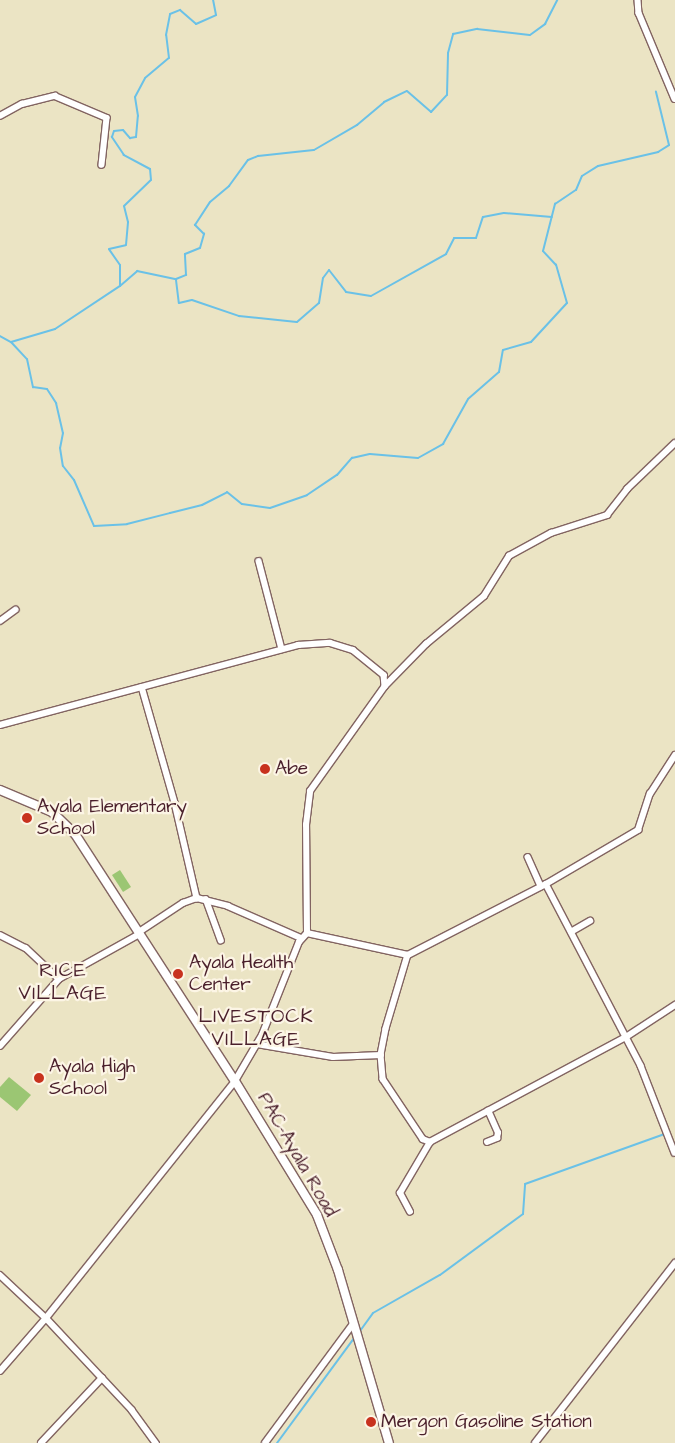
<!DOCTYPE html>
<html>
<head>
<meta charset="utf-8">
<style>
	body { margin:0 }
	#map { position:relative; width:675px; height:1443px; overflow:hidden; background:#ebe4c4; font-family:"Architects Daughter",sans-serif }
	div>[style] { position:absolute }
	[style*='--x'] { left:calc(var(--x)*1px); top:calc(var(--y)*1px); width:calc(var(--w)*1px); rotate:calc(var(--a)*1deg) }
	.green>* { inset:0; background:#9bc673 }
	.stream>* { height:2px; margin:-1px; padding:0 1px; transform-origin:1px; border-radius:1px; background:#6ac1e7 }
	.roads { filter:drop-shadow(1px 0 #826461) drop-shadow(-1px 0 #826461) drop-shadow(0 1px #826461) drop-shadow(0 -1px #826461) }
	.street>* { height:5.5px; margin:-2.75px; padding:0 2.75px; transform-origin:2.75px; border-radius:2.75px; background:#fff }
	.secondary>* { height:8px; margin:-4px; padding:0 4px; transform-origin:4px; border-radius:4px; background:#fff }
	.dots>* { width:14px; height:14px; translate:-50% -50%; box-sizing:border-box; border:2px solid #fcf5e5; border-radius:50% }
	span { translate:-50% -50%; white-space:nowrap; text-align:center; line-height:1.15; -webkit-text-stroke:4.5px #fcf5e5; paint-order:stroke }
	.poi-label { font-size:19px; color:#4a1f2b }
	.left { translate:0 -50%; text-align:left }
	.street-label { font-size:19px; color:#4a1f2b }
	.neighbourhood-label { font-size:20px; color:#4a1f2b; letter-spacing:1px }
</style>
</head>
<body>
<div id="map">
	<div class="green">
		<div style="clip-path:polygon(120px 870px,131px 887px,123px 892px,112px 875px)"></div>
		<div style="clip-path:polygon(9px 1077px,31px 1095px,17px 1111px,0 1097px,0 1087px)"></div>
	</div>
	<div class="stream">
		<div style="--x:176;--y:280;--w:23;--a:83"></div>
		<div style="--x:179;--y:303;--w:13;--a:-13"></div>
		<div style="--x:192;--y:300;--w:50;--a:18.8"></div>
		<div style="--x:239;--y:316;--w:58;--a:5.9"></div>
		<div style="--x:297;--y:322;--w:29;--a:-41"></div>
		<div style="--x:319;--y:303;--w:25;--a:-81"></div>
		<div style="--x:323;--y:278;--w:10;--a:-53"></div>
		<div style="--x:329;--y:270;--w:28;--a:52"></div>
		<div style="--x:346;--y:292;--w:25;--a:9"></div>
		<div style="--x:371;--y:296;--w:86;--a:-29.2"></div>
		<div style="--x:446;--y:254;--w:18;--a:-63"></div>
		<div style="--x:454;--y:238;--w:22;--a:0"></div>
		<div style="--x:476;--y:238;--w:22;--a:-72"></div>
		<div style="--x:483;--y:217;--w:21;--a:-11"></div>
		<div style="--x:504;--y:213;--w:48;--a:4.8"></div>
		<div style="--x:120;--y:286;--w:21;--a:-90"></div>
		<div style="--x:120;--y:265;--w:19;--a:-125"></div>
		<div style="--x:109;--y:249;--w:17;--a:-13"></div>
		<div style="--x:126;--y:245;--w:23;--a:-85"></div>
		<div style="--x:128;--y:222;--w:16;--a:-104"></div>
		<div style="--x:124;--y:206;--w:37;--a:-44"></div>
		<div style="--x:151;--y:180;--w:11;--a:-95"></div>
		<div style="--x:150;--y:169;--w:30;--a:-152"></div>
		<div style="--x:124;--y:155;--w:22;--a:-124"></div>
		<div style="--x:112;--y:137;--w:6;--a:-72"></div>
		<div style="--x:114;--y:131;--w:9;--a:-6"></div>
		<div style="--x:123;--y:130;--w:11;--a:49"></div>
		<div style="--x:130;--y:138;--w:6;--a:-9"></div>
		<div style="--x:136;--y:137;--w:21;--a:-85"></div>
		<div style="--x:138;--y:116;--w:19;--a:-99"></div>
		<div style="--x:135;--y:97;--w:21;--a:-62"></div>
		<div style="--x:145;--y:78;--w:31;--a:-40"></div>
		<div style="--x:169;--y:58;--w:23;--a:-97"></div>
		<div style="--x:166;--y:35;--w:21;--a:-79"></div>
		<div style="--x:170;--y:14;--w:11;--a:-22"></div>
		<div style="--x:180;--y:10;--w:21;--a:41"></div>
		<div style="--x:196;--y:24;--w:22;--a:-24"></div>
		<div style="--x:216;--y:15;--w:15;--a:-101"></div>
		<div style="--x:0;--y:336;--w:13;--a:29"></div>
		<div style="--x:11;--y:342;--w:46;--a:-16.5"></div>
		<div style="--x:55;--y:329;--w:78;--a:-33.5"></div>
		<div style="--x:120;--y:286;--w:23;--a:-41"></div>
		<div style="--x:137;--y:271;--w:40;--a:12"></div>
		<div style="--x:176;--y:279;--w:11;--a:-22"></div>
		<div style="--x:186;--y:275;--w:21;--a:-93"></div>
		<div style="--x:185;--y:254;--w:16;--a:-22"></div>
		<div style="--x:200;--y:248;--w:15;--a:-74"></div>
		<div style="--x:204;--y:234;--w:13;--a:-135"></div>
		<div style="--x:195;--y:225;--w:27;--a:-57"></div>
		<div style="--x:210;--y:202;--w:25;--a:-40"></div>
		<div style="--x:229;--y:186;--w:32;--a:-54"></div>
		<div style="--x:248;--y:160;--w:11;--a:-22"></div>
		<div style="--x:258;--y:156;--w:56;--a:-6.1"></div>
		<div style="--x:314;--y:150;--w:50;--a:-30.2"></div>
		<div style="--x:357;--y:125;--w:35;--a:-40"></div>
		<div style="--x:384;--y:102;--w:25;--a:-26"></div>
		<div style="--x:407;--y:91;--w:32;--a:41"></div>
		<div style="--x:431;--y:112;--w:23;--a:-47"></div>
		<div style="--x:447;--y:95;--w:42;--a:-88.6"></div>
		<div style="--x:448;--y:53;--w:20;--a:-75"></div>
		<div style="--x:453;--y:34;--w:25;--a:-12"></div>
		<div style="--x:477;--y:29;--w:53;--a:6.5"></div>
		<div style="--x:530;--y:35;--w:19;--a:-36"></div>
		<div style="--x:545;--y:24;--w:27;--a:-63"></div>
		<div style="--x:11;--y:342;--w:23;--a:47"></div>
		<div style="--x:27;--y:359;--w:29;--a:78"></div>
		<div style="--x:33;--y:387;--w:14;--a:8"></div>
		<div style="--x:47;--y:389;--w:17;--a:57"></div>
		<div style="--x:56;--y:403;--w:31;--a:77"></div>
		<div style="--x:63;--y:433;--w:15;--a:101"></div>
		<div style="--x:60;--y:448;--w:18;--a:81"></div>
		<div style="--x:63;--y:466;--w:18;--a:52"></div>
		<div style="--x:74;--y:480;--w:50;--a:66.5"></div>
		<div style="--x:94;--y:526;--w:33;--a:-3"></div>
		<div style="--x:127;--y:524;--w:44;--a:-14.3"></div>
		<div style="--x:170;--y:513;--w:33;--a:-14"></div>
		<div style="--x:202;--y:505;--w:28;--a:-27"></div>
		<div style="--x:227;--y:492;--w:19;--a:39"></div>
		<div style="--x:242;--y:504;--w:28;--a:8"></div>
		<div style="--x:270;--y:508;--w:39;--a:-19"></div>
		<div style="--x:307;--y:495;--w:36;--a:-34"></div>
		<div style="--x:337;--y:475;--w:23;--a:-49"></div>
		<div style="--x:352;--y:458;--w:18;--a:-13"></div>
		<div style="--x:370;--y:454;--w:48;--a:4.8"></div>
		<div style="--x:418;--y:458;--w:29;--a:-29"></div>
		<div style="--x:443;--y:444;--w:51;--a:-60.9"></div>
		<div style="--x:468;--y:399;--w:41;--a:-41.1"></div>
		<div style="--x:499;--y:372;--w:22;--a:-80"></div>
		<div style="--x:503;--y:350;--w:29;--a:-16"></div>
		<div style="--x:531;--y:342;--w:53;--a:-47.3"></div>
		<div style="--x:567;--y:303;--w:40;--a:-106"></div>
		<div style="--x:556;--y:265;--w:19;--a:-133"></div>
		<div style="--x:543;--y:251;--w:49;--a:-75.7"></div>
		<div style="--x:555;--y:204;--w:25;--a:-34"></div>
		<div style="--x:576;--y:190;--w:15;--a:-67"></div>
		<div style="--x:582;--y:176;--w:19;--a:-32"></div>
		<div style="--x:598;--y:166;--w:62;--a:-13.1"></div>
		<div style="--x:658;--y:152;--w:13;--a:-32"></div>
		<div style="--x:669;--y:145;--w:55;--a:-103.8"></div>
		<div style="--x:360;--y:1331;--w:22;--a:-54"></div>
		<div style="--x:373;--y:1313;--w:77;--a:-29.6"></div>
		<div style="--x:440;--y:1275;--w:103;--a:-36.3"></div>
		<div style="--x:523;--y:1214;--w:30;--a:-86"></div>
		<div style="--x:525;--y:1184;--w:149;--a:-19.7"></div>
		<div style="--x:277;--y:1443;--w:132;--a:-53.7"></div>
	</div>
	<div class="roads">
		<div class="street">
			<div style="--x:638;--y:0;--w:13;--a:86"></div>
			<div style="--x:639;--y:13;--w:93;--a:67.3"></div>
			<div style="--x:0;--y:116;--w:25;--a:-29"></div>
			<div style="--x:22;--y:104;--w:34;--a:-14"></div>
			<div style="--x:55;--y:96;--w:56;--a:22.9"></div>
			<div style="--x:107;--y:118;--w:47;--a:96.1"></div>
			<div style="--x:259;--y:561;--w:91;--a:75.4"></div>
			<div style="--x:0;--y:621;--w:19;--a:-36"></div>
			<div style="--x:142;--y:687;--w:121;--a:74.1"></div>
			<div style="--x:175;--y:803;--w:98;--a:77"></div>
			<div style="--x:0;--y:725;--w:309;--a:-15"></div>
			<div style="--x:298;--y:645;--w:32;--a:-4"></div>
			<div style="--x:330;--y:643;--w:24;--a:17"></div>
			<div style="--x:353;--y:650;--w:40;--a:39"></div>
			<div style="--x:384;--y:675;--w:11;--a:85"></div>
			<div style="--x:528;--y:857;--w:32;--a:66"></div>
			<div style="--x:546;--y:884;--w:107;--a:-30.4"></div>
			<div style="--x:638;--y:830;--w:38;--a:-72"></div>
			<div style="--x:650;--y:794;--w:46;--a:-57.3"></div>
			<div style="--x:206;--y:899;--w:44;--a:69.9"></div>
			<div style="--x:139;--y:932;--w:53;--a:-33.4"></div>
			<div style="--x:183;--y:903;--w:15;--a:-20"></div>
			<div style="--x:197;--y:898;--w:32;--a:14"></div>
			<div style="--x:228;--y:906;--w:80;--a:23.7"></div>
			<div style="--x:571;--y:932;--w:22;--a:-30"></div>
			<div style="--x:307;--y:933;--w:108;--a:-90.5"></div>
			<div style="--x:306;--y:825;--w:34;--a:-83"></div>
			<div style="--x:310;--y:791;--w:129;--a:-54.5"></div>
			<div style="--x:385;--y:686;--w:59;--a:-45.7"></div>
			<div style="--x:426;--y:644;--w:75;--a:-39.6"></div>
			<div style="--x:484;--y:596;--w:47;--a:-58"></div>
			<div style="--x:509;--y:556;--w:48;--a:-28.7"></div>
			<div style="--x:551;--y:533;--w:59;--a:-17.8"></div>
			<div style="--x:607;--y:515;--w:33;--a:-52"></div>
			<div style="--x:627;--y:489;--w:66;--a:-43.8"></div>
			<div style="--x:0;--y:935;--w:29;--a:27"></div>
			<div style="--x:26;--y:948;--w:45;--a:43.2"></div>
			<div style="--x:408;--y:955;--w:77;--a:106.6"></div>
			<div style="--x:386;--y:1029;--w:26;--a:101"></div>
			<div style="--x:381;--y:1055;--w:24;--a:85"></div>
			<div style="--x:383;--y:1079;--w:72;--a:56.3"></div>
			<div style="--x:423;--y:1139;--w:8;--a:23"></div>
			<div style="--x:430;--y:1142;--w:222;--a:-28.2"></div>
			<div style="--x:626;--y:1037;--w:59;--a:-33.1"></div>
			<div style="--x:257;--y:1044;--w:77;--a:9.7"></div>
			<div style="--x:333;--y:1057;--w:48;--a:-2.4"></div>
			<div style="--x:0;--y:1046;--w:89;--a:-48.6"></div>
			<div style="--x:59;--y:979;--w:93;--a:-29.1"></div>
			<div style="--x:487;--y:1142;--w:11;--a:-22"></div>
			<div style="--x:497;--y:1138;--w:5;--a:-79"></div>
			<div style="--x:498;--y:1133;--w:24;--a:-114"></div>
			<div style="--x:410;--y:1212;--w:21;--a:-118"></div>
			<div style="--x:400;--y:1193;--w:59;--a:-59.5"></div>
			<div style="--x:0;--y:1275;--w:63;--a:43.1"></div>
			<div style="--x:46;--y:1318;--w:126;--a:46.9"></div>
			<div style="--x:132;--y:1410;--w:41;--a:54"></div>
			<div style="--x:0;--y:1371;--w:70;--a:-49"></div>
			<div style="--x:46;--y:1318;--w:303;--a:-51.4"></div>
			<div style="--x:235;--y:1081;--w:53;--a:-59.6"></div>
			<div style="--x:262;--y:1035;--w:100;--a:-68.3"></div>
			<div style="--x:299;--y:942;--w:12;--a:-48"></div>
			<div style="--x:307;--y:933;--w:103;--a:12.3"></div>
			<div style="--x:408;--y:955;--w:155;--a:-27.2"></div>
			<div style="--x:546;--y:884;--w:205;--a:62.4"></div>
			<div style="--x:641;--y:1066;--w:93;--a:68.7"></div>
			<div style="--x:41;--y:1443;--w:89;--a:-46.8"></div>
			<div style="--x:265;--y:1443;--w:148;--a:-53.5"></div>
			<div style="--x:535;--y:1443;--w:228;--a:-52.1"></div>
		</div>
		<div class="secondary">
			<div style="--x:0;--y:790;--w:56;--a:22.9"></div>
			<div style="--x:52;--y:812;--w:32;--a:44"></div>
			<div style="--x:75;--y:834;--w:294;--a:57.1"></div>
			<div style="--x:235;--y:1081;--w:157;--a:58.5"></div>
			<div style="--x:317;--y:1215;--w:59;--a:69.1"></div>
			<div style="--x:338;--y:1270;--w:180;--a:73.6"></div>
		</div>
	</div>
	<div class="dots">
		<div style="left:265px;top:769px;background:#c8321e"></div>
		<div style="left:27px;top:818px;background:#c8321e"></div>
		<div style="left:178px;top:974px;background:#c8321e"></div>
		<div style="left:39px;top:1078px;background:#c8321e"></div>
		<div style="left:371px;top:1422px;background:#c8321e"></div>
	</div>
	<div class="poi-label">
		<span class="left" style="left:275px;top:769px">Abe</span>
		<span class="left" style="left:37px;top:818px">Ayala Elementary<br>School</span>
		<span class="left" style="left:189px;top:974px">Ayala Health<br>Center</span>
		<span class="left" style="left:49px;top:1078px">Ayala High<br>School</span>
		<span class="left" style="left:381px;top:1422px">Mergon Gasoline Station</span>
	</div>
	<div class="street-label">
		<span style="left:297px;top:1155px;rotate:60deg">PAC-Ayala Road</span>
	</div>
	<div class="neighbourhood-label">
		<span style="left:63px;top:982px">RICE<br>VILLAGE</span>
		<span style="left:256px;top:1028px">LIVESTOCK<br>VILLAGE</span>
	</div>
</div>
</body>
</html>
